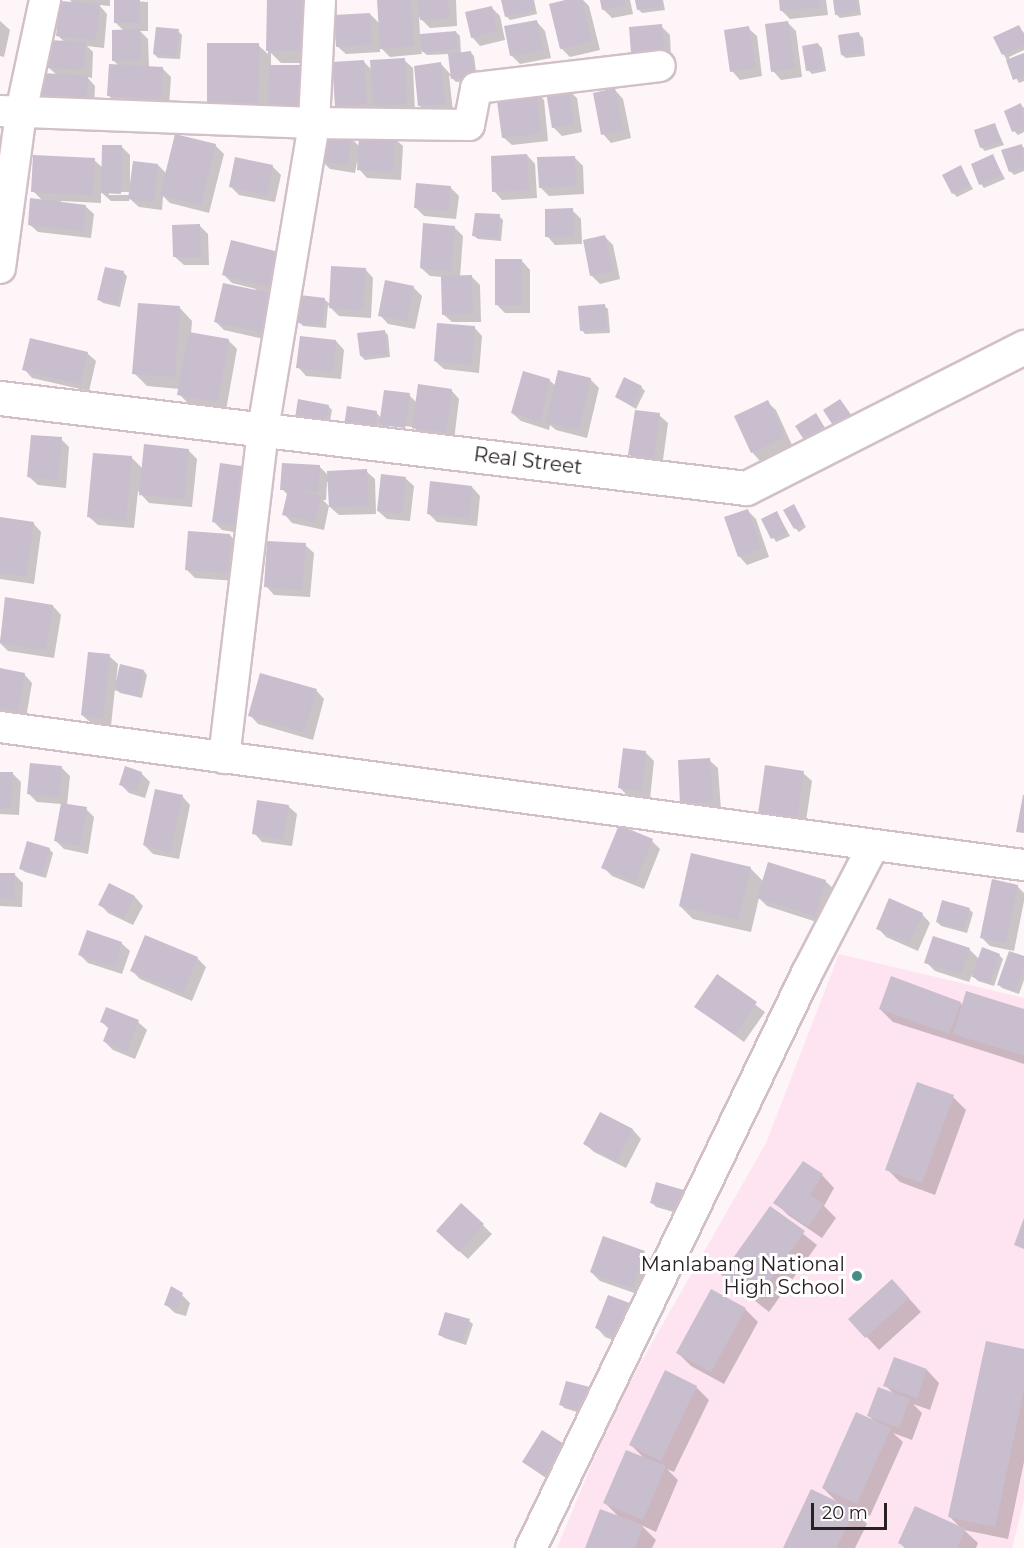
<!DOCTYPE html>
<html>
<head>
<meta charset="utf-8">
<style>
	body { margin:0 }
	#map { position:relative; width:1024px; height:1548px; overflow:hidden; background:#fdf5f8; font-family:Montserrat,sans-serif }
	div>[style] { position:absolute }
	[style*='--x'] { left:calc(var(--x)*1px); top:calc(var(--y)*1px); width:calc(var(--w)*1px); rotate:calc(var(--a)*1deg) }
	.built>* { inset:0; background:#fee4f0 }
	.shadow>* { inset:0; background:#0003 }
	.building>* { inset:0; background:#c8becd }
	.roads { filter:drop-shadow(2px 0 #d2c0c8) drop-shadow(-2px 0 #d2c0c8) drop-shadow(0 2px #d2c0c8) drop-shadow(0 -2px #d2c0c8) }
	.street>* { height:30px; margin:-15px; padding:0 15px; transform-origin:15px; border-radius:15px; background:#fff }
	.secondary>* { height:33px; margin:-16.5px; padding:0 16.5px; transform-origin:16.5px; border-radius:16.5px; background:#fff }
	.dots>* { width:16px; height:16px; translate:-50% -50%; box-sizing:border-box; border:3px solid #fff; border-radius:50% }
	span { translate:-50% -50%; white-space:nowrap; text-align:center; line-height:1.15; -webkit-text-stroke:6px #fff; paint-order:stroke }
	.street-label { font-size:20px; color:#292225 }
	.poi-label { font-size:20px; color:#292225 }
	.right { translate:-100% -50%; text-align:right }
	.scale { position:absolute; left:811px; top:1503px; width:76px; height:27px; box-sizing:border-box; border:3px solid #292225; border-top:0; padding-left:8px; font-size:18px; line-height:21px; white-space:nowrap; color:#292225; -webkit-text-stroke:4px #fff; paint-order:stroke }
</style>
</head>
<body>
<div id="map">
	<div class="built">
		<div style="clip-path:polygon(839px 954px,1024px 998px,1024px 1500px,1012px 1548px,557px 1548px,615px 1408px,766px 1143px)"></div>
	</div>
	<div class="shadow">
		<div style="clip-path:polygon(70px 0,110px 0,110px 6px,99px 5px,107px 14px,104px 48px,87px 46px,93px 52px,92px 78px,87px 77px,95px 86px,94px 108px,48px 67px,65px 42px,58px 36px,73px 3px)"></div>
		<div style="clip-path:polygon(116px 0,148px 2px,148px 31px,140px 31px,148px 39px,149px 68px,163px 69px,171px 77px,169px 107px,117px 104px,108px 95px,119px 66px,114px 61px,124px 31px,115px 22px)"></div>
		<div style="clip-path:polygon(268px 0,317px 63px,281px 63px,271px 53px,271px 66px,314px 116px,221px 120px,258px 45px,268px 54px)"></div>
		<div style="clip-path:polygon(378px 0,456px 0,457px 26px,430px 28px,419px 17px,420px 35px,456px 32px,460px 36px,461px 54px,471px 53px,474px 56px,477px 79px,456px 82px,449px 75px,453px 112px,428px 114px,420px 106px,441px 64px,452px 76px,449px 54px,427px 55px,421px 50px,422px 54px,390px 57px,380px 47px,380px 52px,346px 54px,337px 46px,370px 14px,380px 24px)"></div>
		<div style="clip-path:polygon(503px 0,534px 0,537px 14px,510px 20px,506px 16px)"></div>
		<div style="clip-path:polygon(571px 0,583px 0,589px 6px,600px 50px,570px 57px,561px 48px)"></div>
		<div style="clip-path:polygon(601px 0,630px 0,633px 14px,612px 18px,603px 9px)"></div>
		<div style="clip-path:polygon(637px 0,663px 0,665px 10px,642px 13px,638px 9px)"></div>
		<div style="clip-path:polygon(781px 0,826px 0,828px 15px,790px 19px,782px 11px)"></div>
		<div style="clip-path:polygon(834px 0,859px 0,861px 15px,840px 18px,836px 14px)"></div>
		<div style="clip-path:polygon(491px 7px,500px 16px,505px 40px,480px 46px,472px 37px)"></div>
		<div style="clip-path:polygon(0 21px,10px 30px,4px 57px,0 56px)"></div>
		<div style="clip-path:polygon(537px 22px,545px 31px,551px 58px,520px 64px,511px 55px)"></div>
		<div style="clip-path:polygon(788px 23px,796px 31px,802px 77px,781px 80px,773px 71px)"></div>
		<div style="clip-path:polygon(661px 26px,670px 35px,671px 58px,641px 61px,632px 52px)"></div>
		<div style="clip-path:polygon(1019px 27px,1024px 33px,1024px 50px,1009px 57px,1010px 60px,1024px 54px,1024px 81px,1019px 83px,995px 38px)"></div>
		<div style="clip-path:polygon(748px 28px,757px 36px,762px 76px,740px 80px,732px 71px)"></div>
		<div style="clip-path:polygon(178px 31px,182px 35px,180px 59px,158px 58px,154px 54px)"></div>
		<div style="clip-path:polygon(859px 34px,863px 38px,865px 56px,846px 58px,842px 55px)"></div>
		<div style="clip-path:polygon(818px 44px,822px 48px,826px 71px,812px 74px,808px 70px)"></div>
		<div style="clip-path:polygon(404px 60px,413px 68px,415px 112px,383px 114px,374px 106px,375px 112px,345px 114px,336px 105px,364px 62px,372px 70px)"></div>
		<div style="clip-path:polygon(568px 90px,577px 98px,582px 132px,562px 136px,553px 127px)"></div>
		<div style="clip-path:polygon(615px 90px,623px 99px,631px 138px,611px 143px,603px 134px)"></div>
		<div style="clip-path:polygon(535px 91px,544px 100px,548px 141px,512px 145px,503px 137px)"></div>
		<div style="clip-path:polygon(1021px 105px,1024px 108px,1024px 132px,1018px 135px,1014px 131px)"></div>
		<div style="clip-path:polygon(995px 125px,1004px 145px,985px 151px,981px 147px)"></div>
		<div style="clip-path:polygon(351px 138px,360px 147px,394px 138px,403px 146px,401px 180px,367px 178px,359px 169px,359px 162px,357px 162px,355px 173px,330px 169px,321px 160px)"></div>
		<div style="clip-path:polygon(evenodd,215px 145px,224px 154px,209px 213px,170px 203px,163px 196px,162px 210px,139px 207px,129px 198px,129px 201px,111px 201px,101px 192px,101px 203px,61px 201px,61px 203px,85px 206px,94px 214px,91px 238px,38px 232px,29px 224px,43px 201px,33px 191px,94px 160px,103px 168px,122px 147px,130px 155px,130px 183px,132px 183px,158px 165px,167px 174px,215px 145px,109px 192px,129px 192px,129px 195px,109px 195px,109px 192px)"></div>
		<div style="clip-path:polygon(1021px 145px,1024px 148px,1024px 171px,1014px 175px,1010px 171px)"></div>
		<div style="clip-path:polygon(527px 155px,535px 164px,537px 198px,502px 200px,494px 191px)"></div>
		<div style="clip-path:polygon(993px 156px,1005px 179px,984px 188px,981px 184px)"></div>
		<div style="clip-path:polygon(574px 157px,583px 166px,584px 194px,549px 196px,540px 187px)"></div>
		<div style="clip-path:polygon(236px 159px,273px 167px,281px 175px,275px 202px,239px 195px,230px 186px)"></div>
		<div style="clip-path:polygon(961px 167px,973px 189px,957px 197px,953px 193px)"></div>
		<div style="clip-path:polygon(450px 187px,459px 196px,456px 219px,424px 216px,415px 207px)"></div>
		<div style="clip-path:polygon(572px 210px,581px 219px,582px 244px,555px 245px,547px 236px)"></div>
		<div style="clip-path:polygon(499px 216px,503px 220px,501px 241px,478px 239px,474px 236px)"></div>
		<div style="clip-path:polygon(200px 226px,208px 234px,209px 265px,184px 265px,175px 257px)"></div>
		<div style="clip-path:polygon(454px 227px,463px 236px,460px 277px,471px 276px,480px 285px,481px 322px,452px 322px,443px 314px,443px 277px,430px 276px,421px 268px)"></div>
		<div style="clip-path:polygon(605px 237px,613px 245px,620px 279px,600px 284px,591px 275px)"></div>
		<div style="clip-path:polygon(279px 253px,279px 295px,270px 293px,282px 304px,273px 341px,224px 330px,215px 321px,256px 289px,232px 283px,224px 275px)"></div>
		<div style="clip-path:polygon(522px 261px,530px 270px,530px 313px,505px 313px,496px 304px)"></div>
		<div style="clip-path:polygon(365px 269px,373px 278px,371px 318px,339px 316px,328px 305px,326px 328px,303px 326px,299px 322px,324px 299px,331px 305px)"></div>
		<div style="clip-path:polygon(123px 272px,127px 276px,120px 307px,103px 303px,99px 300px)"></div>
		<div style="clip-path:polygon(413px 287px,422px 296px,415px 329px,388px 324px,380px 315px)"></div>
		<div style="clip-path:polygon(604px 306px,608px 309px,610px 333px,585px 334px,582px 330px)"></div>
		<div style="clip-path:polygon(180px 308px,192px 321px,191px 334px,228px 340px,237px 349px,226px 410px,188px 403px,179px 394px,180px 389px,147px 386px,134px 373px)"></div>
		<div style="clip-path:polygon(474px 327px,482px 336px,479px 373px,444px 369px,435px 361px)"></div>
		<div style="clip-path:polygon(384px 331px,388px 335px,390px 357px,365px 360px,361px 356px)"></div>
		<div style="clip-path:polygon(336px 341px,344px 350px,341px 379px,306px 376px,298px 367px)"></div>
		<div style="clip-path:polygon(87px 353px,96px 361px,89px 391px,32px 378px,24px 369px)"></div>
		<div style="clip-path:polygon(590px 379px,599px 388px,587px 438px,556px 430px,550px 425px,549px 430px,521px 421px,512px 413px,549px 380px,556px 386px)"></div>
		<div style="clip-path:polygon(641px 387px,645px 391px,636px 409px,616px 397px)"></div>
		<div style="clip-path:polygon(evenodd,451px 390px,459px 399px,454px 440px,423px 436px,414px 428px,413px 436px,389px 433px,379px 423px,377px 434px,350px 429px,376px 412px,381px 418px,409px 395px,417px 403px,451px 390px,388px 424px,413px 427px,413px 430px,388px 427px,388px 424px)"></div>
		<div style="clip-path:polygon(767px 402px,776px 410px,792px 445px,760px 461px,752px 452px)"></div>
		<div style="clip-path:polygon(328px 406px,332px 410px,329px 426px,300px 422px)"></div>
		<div style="clip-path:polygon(659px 415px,668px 423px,662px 467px,638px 463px,630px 455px)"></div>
		<div style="clip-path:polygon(61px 439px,69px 447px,66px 488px,38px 485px,29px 477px)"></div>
		<div style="clip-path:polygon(188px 450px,197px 459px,192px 507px,149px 503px,138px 491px,134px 528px,98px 525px,89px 517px,132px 458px,143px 469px)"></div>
		<div style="clip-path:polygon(319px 466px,329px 476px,366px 471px,375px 479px,376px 514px,339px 515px,330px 507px,329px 482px,327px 482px,326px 500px,323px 500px,329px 506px,324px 530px,292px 523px,284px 514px,288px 495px,282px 489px)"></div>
		<div style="clip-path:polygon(263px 478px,257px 536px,222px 530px,214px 522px)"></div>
		<div style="clip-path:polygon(405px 478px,414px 486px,410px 521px,387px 519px,378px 511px)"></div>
		<div style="clip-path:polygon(472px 487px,480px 496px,477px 526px,437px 522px,428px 513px)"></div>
		<div style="clip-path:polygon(793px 506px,806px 527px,799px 532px,795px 528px)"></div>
		<div style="clip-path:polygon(747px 510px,756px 519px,769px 557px,747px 565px,739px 556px)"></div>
		<div style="clip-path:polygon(777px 513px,790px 536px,776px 542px,763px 519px)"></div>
		<div style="clip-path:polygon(0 519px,33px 523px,41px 532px,34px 584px,0 579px)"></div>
		<div style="clip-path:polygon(230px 535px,238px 544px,236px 581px,195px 578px,187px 570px)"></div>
		<div style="clip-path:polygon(305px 545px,314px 553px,310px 597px,274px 595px,266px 586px)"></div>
		<div style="clip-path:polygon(6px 599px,53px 606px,61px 615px,54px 658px,8px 651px,0 643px)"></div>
		<div style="clip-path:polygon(109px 656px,118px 664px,116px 682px,144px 671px,147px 675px,142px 698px,120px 693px,115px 688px,111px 726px,91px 723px,82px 715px)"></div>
		<div style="clip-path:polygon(0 670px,24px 674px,32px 683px,26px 718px,0 714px)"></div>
		<div style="clip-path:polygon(316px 690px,324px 699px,313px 740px,258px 724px,250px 715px)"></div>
		<div style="clip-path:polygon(646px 753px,654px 761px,650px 799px,628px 796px,619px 787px)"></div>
		<div style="clip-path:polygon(709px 760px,718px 768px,721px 810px,690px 812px,682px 803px)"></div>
		<div style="clip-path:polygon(61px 767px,70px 776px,67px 805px,86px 809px,94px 817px,88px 854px,64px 849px,56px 841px,62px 804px,37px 802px,28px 793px)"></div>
		<div style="clip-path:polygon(0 773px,13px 774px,21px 782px,19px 815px,0 814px)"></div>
		<div style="clip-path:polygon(141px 773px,150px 782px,145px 798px,129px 793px,121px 785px)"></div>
		<div style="clip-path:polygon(803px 773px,812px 781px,805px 827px,768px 822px,759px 813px)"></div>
		<div style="clip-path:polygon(182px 796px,190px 805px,179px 859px,153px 854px,144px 845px)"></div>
		<div style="clip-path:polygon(288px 806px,297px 814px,292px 846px,262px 842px,254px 833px)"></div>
		<div style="clip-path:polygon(652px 841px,660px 849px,644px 889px,612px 876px,603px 867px)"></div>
		<div style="clip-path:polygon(49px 849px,53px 853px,46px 878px,25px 872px,21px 869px)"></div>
		<div style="clip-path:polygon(750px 868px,764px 882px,825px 881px,834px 889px,823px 924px,767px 906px,759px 898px,751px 932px,693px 919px,680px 906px)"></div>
		<div style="clip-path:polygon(0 874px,15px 875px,23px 883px,22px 907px,0 906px)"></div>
		<div style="clip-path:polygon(109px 885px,135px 897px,143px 906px,133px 925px,108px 913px,100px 904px)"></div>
		<div style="clip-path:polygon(1017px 886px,1024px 893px,1024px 901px,1014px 951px,990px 946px,982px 938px)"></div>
		<div style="clip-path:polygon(969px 909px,973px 913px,967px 933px,941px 926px,937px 922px)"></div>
		<div style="clip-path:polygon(922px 914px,930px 923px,918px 951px,886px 937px,878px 928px)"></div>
		<div style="clip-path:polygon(121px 943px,130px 951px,122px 974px,88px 963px,80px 955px)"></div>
		<div style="clip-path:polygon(969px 949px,980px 960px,999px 955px,1003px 959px,994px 986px,978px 981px,972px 975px,969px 982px,935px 971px,926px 962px)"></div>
		<div style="clip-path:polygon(197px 958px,206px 967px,192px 1001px,140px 979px,132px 971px)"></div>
		<div style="clip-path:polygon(1024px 958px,1024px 980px,1019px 994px,1002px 988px,998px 984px)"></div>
		<div style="clip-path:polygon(717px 976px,765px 1012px,744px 1042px,696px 1007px)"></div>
		<div style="clip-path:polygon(960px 1003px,963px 1006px,1024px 1011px,1024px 1064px,893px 1022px,880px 1009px)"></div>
		<div style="clip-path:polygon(107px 1009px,138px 1022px,147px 1030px,135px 1059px,113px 1050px,104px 1041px,109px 1029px,102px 1022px)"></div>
		<div style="clip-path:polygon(953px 1097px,966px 1110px,935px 1195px,900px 1182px,887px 1169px)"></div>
		<div style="clip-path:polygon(600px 1114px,633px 1130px,641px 1139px,626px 1168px,594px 1152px,585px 1144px)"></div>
		<div style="clip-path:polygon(822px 1175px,834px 1188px,824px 1206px,836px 1218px,822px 1238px,788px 1215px,775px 1202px)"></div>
		<div style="clip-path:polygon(657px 1184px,684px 1215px,656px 1207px,652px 1203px)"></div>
		<div style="clip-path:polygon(462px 1205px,492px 1234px,468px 1259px,446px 1239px)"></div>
		<div style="clip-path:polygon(771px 1208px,817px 1245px,769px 1312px,723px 1275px)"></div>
		<div style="clip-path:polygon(644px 1253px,653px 1261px,640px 1295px,600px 1281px,591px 1272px)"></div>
		<div style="clip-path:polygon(712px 1291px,745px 1309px,758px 1322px,724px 1384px,691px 1366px,678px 1353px)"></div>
		<div style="clip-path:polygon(905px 1294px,921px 1312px,879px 1350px,850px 1319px)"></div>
		<div style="clip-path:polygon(182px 1295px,190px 1303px,186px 1316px,175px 1313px,166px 1305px)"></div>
		<div style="clip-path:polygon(609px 1297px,630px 1346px,605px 1337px,597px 1328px)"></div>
		<div style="clip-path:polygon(469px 1321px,473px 1324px,466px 1345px,444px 1338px,440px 1335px)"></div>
		<div style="clip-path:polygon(1024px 1350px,1024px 1462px,1008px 1539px,964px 1530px,978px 1543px,976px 1548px,905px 1548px,900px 1543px,961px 1528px,949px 1516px)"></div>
		<div style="clip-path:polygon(927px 1370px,939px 1383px,930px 1410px,913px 1404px,922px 1413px,912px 1440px,893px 1433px,903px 1442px,870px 1516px,851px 1508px,867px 1524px,855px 1548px,785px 1548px,838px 1503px,823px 1488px,876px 1423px,869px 1416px,894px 1394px,885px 1385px)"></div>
		<div style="clip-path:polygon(665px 1372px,696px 1387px,709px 1400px,674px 1472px,667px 1469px,678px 1480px,656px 1532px,641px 1525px,656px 1540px,652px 1548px,587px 1548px,621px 1519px,605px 1503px,645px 1459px,631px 1445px)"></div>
		<div style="clip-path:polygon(589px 1388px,593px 1392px,587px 1415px,564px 1408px,561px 1404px)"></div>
		<div style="clip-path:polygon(563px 1445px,571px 1453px,553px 1483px,523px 1462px)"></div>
	</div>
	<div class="building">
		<div style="clip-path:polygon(114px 0,140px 0,140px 23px,114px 23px)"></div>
		<div style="clip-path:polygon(267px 0,306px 0,305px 51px,266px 51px)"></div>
		<div style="clip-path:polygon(377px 0,411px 0,414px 46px,380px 49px)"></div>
		<div style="clip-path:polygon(418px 0,448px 0,450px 18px,420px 20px)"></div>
		<div style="clip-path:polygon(501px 0,532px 0,534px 10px,505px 17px)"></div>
		<div style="clip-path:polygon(565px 0,582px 0,592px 41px,560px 49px,549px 4px)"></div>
		<div style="clip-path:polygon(600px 0,624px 0,625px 5px,602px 10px)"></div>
		<div style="clip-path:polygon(635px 0,661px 0,662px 6px,637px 10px)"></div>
		<div style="clip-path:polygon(779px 0,820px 0,820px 7px,780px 11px)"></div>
		<div style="clip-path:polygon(833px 0,856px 0,858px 11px,835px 15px)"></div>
		<div style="clip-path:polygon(60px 1px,100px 4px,96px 40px,56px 36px)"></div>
		<div style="clip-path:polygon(492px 6px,497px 31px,471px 38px,465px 12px)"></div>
		<div style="clip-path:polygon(370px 13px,372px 44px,336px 47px,334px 15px)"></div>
		<div style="clip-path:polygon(537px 20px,543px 50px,510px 56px,504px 26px)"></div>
		<div style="clip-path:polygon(788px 21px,795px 68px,771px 72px,765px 24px)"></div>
		<div style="clip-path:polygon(662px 24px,664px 50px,631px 53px,629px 27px)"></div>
		<div style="clip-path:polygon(1019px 25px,1024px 35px,1024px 45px,1002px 55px,993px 37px)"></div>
		<div style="clip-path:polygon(749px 26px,755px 68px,730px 72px,724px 30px)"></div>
		<div style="clip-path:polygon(156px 27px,179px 29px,176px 56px,153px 54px)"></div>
		<div style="clip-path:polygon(140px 29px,141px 60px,112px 61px,112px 30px)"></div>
		<div style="clip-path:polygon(456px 31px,458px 49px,422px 52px,420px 34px)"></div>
		<div style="clip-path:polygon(859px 32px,862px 53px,841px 55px,838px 35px)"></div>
		<div style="clip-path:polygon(49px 40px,86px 42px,83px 70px,47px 68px)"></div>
		<div style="clip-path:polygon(207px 43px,259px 43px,258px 108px,207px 108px)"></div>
		<div style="clip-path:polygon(818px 43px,823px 68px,806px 71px,802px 46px)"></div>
		<div style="clip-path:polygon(471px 51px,474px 76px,451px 79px,448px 54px)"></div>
		<div style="clip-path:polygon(1024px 53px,1024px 76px,1013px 80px,1006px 60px)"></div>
		<div style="clip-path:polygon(405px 58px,407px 104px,373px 106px,370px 60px)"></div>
		<div style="clip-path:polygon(364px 60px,367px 104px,335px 106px,332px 62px)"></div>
		<div style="clip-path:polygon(441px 62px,445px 104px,418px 106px,414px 66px)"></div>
		<div style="clip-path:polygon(109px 64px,163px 67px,161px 99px,107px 96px)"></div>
		<div style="clip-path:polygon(269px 65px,307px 65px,306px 108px,268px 107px)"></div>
		<div style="clip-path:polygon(43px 73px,88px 76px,86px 101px,41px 98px)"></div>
		<div style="clip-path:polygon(569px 88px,574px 124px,552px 128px,546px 92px)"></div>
		<div style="clip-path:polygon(615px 88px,623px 130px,601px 135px,593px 93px)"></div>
		<div style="clip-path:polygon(536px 90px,541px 133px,502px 138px,496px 94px)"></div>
		<div style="clip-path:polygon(1021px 103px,1024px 127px,1012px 132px,1004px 111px)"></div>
		<div style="clip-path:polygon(995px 123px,1001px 141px,980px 148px,974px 130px)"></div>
		<div style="clip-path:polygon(324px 132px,352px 136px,347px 165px,320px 161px)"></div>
		<div style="clip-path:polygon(175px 134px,216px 144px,201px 205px,160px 195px)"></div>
		<div style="clip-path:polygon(359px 135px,395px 136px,393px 172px,357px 170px)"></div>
		<div style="clip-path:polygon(1022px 144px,1024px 167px,1009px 172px,1001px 150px)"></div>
		<div style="clip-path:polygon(102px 145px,122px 145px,121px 194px,101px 193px)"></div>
		<div style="clip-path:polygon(527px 154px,529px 190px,492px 192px,491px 156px)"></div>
		<div style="clip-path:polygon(993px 154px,1002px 175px,979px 185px,971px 164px)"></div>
		<div style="clip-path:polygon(33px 155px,95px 158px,93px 195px,31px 192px)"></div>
		<div style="clip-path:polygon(575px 156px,576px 186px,539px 188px,537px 157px)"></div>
		<div style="clip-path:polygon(235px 157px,273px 165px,267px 195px,229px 187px)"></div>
		<div style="clip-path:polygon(133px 161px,158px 164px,154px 202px,128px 199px)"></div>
		<div style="clip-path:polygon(961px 165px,970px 185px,952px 194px,942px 175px)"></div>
		<div style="clip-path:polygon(416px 183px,451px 186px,448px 211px,414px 208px)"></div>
		<div style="clip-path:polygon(30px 198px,86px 205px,83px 231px,28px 225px)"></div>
		<div style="clip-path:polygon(573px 208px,574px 236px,545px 237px,545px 209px)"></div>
		<div style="clip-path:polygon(475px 213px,500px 214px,498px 238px,472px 236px)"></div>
		<div style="clip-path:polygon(423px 223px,455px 226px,451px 271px,420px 268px)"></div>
		<div style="clip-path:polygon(200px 224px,201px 257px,173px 257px,172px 225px)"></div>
		<div style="clip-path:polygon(605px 235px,613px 271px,590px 276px,583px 240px)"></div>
		<div style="clip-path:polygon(231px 240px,279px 252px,270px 287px,222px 275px)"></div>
		<div style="clip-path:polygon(495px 259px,522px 259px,522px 305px,495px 305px)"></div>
		<div style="clip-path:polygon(331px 266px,366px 268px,363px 310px,329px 308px)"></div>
		<div style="clip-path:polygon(105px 267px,124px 271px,117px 304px,97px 300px)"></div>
		<div style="clip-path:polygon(472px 275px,473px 314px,442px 315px,441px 276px)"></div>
		<div style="clip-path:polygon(385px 280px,414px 286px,407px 321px,378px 316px)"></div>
		<div style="clip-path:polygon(223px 283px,274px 294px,265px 333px,214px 322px)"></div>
		<div style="clip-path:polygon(300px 295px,325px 298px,322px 325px,297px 323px)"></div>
		<div style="clip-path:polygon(138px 303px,180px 306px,175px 377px,132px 374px)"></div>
		<div style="clip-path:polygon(605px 304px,607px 329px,580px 331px,578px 306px)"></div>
		<div style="clip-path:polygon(437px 323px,475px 326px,471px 365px,434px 361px)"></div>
		<div style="clip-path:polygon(385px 330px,387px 354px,360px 356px,357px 333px)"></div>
		<div style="clip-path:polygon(189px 332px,229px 339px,218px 402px,177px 395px)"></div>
		<div style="clip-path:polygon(300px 336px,336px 340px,333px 372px,296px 368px)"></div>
		<div style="clip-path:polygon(30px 338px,88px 352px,80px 384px,22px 370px)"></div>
		<div style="clip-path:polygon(558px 370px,591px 378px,579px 430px,546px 422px)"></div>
		<div style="clip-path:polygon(523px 371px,550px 379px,541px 422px,511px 413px)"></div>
		<div style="clip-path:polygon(624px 377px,642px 386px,632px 406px,615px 397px)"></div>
		<div style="clip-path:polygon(418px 384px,452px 389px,446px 432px,412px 428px)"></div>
		<div style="clip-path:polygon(384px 390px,410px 393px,405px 428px,379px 425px)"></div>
		<div style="clip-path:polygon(298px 399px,329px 405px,325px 423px,295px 418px)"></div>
		<div style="clip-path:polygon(840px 399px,852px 416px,834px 427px,823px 410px)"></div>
		<div style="clip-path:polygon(768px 400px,785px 437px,751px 453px,734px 416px)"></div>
		<div style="clip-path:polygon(347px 406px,377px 411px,374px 430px,344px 426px)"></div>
		<div style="clip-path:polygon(635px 410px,660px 413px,654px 459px,628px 455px)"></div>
		<div style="clip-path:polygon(816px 413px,828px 433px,808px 446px,795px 426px)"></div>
		<div style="clip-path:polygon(31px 435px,62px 437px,58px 480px,27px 477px)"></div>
		<div style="clip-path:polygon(144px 444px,189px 449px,184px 499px,139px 495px)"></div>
		<div style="clip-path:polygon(93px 453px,132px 456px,126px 521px,87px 517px)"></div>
		<div style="clip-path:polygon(220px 463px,255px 468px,249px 528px,212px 522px)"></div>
		<div style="clip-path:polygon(282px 463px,320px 465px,318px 492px,297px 491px,321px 496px,315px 522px,282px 515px,288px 490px,280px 490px)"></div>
		<div style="clip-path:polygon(367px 469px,369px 506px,329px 507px,327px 471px)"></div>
		<div style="clip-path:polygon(381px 474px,406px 477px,402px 514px,377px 511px)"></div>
		<div style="clip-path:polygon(430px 481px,472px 486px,469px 518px,427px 514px)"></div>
		<div style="clip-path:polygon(794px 504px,804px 523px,794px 529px,783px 510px)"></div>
		<div style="clip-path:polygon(748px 509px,762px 548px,738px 557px,724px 517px)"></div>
		<div style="clip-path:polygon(777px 511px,787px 532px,771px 539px,761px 519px)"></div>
		<div style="clip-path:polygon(0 517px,34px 522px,26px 576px,0 573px)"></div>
		<div style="clip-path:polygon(188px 531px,230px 534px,228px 573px,185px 570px)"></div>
		<div style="clip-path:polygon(267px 541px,306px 543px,302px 590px,264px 587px)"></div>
		<div style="clip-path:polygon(5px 597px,53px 605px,46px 650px,0 643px)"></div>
		<div style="clip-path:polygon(88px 652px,110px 654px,103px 718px,81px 715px)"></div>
		<div style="clip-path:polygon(120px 664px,144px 670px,138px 696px,114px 690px)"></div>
		<div style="clip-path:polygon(0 668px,25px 673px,18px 711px,0 708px)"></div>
		<div style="clip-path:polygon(260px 673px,317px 689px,304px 732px,248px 716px)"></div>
		<div style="clip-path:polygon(623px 748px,646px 751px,642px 791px,618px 788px)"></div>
		<div style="clip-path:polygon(710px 758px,713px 802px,680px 804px,678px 760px)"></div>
		<div style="clip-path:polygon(30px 763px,62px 766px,59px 797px,27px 794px)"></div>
		<div style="clip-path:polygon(765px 765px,804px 771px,797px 819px,758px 814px)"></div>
		<div style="clip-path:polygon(125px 766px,142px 772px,137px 791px,119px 785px)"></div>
		<div style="clip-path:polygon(0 772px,13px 772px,11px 808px,0 807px)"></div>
		<div style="clip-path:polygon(155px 789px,183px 795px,170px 852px,143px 845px)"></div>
		<div style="clip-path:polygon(1023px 795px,1024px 795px,1024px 833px,1016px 832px)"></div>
		<div style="clip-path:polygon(257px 800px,289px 805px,283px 839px,252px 834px)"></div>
		<div style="clip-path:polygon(61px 803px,87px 807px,80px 846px,54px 841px)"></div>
		<div style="clip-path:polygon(619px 825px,653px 839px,635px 882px,601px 868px)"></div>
		<div style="clip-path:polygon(27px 841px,50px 848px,42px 875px,19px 869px)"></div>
		<div style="clip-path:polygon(691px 853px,751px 867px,738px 920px,679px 906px)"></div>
		<div style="clip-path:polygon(768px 862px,826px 880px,815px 916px,757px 898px)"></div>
		<div style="clip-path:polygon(0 873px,15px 873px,14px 899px,0 898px)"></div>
		<div style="clip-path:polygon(992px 879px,1018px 885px,1006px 943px,980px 938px)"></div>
		<div style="clip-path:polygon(109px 883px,135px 896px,124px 918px,98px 905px)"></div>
		<div style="clip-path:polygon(889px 898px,923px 913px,909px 943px,876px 929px)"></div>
		<div style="clip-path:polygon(942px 900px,970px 908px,963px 930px,936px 922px)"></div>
		<div style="clip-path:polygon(87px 930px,122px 942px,114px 967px,78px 955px)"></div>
		<div style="clip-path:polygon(145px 935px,198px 957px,183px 993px,130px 971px)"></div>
		<div style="clip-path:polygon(933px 936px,970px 948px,961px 974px,924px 963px)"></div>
		<div style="clip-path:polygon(982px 947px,1000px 954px,990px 983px,972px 977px)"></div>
		<div style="clip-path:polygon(1009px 951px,1024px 956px,1024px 966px,1015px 991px,997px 985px)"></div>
		<div style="clip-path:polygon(717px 974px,757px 1002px,735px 1035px,694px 1007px)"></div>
		<div style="clip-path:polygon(891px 976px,961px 1002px,949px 1034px,879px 1009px)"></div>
		<div style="clip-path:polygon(966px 991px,1024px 1009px,1024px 1056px,953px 1034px)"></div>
		<div style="clip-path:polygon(106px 1007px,139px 1020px,127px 1052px,103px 1041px,109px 1026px,100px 1022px)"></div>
		<div style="clip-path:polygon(917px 1082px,954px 1095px,922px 1183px,885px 1170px)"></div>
		<div style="clip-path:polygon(600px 1112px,633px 1129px,617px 1161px,583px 1144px)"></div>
		<div style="clip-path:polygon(803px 1161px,823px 1174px,810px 1195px,824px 1204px,808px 1227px,773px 1203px)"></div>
		<div style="clip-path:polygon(656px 1182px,687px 1191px,681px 1212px,650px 1203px)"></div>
		<div style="clip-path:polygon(461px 1203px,484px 1224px,459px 1252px,436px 1231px)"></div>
		<div style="clip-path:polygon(770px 1206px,805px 1231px,756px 1300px,721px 1275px)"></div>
		<div style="clip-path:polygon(1024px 1218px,1024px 1249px,1014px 1245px)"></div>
		<div style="clip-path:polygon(603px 1236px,645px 1251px,632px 1288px,590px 1272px)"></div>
		<div style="clip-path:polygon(892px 1279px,909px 1298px,865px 1338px,848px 1319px)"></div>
		<div style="clip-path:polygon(171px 1286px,183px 1293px,177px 1309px,164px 1305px)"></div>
		<div style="clip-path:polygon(711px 1289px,746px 1308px,711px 1372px,676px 1353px)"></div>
		<div style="clip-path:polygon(608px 1295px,635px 1305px,622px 1339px,595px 1328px)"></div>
		<div style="clip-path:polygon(445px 1312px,470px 1319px,462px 1342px,438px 1335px)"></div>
		<div style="clip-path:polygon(986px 1341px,1024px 1349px,1024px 1390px,995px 1527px,948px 1517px)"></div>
		<div style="clip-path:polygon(894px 1357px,927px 1369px,917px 1398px,883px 1386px)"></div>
		<div style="clip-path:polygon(665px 1370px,697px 1386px,661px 1461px,629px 1445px)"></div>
		<div style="clip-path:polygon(566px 1381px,590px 1387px,584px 1412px,559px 1405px)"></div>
		<div style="clip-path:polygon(878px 1387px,910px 1399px,899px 1428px,867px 1416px)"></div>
		<div style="clip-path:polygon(856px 1412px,891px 1428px,857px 1504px,822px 1488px)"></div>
		<div style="clip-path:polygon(542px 1430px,564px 1444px,544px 1476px,522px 1462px)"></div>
		<div style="clip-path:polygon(626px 1450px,666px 1466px,643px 1520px,603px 1503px)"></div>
		<div style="clip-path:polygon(811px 1489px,855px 1510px,836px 1548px,783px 1548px)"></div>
		<div style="clip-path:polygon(915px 1506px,966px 1529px,957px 1548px,908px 1548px,898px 1543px)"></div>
		<div style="clip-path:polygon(600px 1509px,643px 1525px,635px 1548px,585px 1548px)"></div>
	</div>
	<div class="roads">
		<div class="street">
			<div style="--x:0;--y:111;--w:314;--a:2.2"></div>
			<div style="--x:314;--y:123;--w:155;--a:0.7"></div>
			<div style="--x:469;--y:125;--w:38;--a:-79"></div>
			<div style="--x:476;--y:88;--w:185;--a:-6.8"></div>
			<div style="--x:0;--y:268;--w:157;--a:-82.3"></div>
			<div style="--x:21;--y:112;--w:115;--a:-77.9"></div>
			<div style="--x:0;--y:727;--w:1033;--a:7.68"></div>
			<div style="--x:224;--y:758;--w:331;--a:-83.2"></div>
			<div style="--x:263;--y:429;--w:310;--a:-80.5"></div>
			<div style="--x:314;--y:123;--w:123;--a:-87.2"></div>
			<div style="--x:531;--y:1548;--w:638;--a:-64.36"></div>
			<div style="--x:807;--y:973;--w:143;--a:-62.5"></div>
		</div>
		<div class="secondary">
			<div style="--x:0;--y:398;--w:751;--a:6.88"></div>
			<div style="--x:746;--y:488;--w:312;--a:-26.9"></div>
		</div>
	</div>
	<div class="dots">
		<div style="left:857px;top:1276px;background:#468d86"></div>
	</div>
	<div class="street-label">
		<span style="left:528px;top:461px;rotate:7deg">Real Street</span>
	</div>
	<div class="poi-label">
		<span class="right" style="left:845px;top:1276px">Manlabang National<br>High School</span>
	</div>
	<div class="scale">20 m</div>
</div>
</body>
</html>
